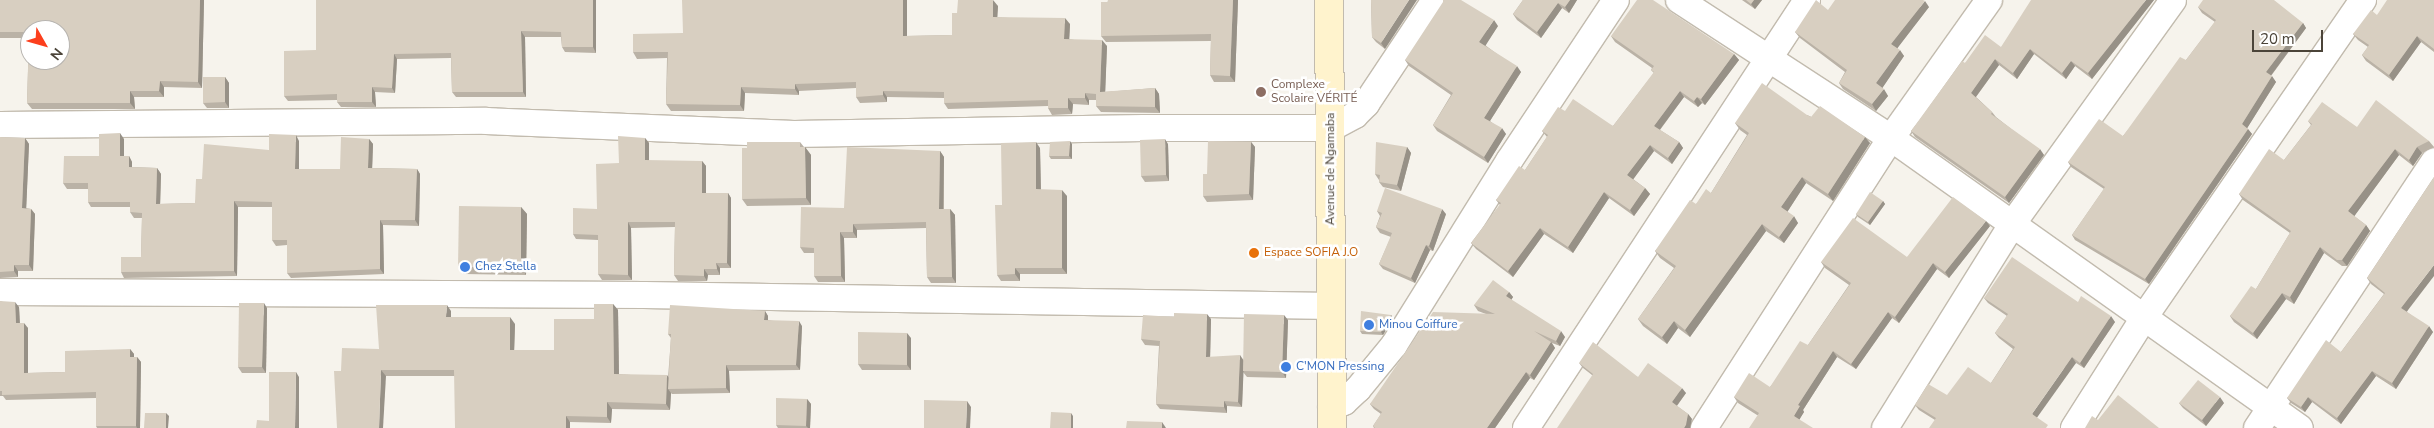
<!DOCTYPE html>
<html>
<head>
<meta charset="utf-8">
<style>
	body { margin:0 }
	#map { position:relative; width:2434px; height:428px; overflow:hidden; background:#f6f3ec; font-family:"Nunito Sans",sans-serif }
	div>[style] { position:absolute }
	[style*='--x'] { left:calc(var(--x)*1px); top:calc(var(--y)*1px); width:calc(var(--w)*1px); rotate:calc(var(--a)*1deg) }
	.roads { filter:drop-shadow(1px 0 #c2bbae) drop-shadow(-1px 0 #c2bbae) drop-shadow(0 1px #c2bbae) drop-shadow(0 -1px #c2bbae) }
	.minor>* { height:26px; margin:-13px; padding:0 13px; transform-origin:13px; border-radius:13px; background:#fff }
	.secondary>* { height:28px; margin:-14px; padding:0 14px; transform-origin:14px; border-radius:14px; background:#fff3cd }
	.wall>* { inset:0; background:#bab2a6 }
	.shaded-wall>* { inset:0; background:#979187 }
	.building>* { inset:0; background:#d8cfc1 }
	.dots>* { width:14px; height:14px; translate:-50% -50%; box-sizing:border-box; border:2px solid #fff; border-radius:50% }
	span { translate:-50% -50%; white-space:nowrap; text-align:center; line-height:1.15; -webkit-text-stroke:5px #fff; paint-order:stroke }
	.education-label { font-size:12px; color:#785e54 }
	.left { translate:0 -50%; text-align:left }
	.street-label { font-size:12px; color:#4b4439 }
	.food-label { font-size:12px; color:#c56008 }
	.shop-label { font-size:12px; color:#366cbe }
	.north { position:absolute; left:20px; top:20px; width:50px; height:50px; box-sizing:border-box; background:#fff; border:1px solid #b7b4b0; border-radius:50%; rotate:128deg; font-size:14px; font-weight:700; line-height:20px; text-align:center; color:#4b4439 }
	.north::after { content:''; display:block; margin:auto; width:18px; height:22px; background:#fc3f1d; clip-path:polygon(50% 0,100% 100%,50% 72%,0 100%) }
	.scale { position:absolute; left:2252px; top:30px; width:71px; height:22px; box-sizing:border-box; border:2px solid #4b4439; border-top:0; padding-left:6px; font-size:15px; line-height:18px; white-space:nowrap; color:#4b4439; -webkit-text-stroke:4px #fff; paint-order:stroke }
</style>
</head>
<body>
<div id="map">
	<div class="roads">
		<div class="minor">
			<div style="--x:1679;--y:0;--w:253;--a:33.1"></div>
			<div style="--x:1891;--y:138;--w:501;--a:35.34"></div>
			<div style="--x:0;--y:125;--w:486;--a:-0.5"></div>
			<div style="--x:486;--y:121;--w:308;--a:2.4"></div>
			<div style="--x:794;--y:134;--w:350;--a:-1"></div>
			<div style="--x:1144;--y:128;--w:187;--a:0"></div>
			<div style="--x:1331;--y:128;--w:27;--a:-28"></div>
			<div style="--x:1355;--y:115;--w:16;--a:-45"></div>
			<div style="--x:1366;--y:104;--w:125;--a:-56.4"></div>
			<div style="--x:0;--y:292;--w:644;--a:0.27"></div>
			<div style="--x:644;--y:295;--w:688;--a:0.92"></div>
			<div style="--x:1331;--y:407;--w:14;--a:-21"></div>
			<div style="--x:1344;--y:402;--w:19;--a:-43"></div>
			<div style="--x:1358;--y:389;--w:57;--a:-50.7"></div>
			<div style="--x:1394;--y:345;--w:217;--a:-58"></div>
			<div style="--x:1509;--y:161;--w:193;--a:-56.4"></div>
			<div style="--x:1526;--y:428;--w:512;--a:-56.71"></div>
			<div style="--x:1704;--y:428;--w:345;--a:-57.2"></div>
			<div style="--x:1891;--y:138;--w:169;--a:-54.6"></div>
			<div style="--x:1885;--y:428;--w:242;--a:-58"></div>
			<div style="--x:2013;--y:223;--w:274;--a:-54.3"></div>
			<div style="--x:2074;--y:428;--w:133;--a:-57.6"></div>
			<div style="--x:2145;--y:316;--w:384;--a:-55.4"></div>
			<div style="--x:2257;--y:428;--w:320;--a:-56.4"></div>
		</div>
		<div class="secondary">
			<div style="--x:1329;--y:0;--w:428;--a:89.6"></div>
		</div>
	</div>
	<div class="wall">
		<div style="clip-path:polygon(0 0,204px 0,202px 88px,164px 87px,164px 97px,134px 97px,135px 109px,32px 109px,27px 103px,29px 38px,0 38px)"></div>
		<div style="clip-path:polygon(596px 0,596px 53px,565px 52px,562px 47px,561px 37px,525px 37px,526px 97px,456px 97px,452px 92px,451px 58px,397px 59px,395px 93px,375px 92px,376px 107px,341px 107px,337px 102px,337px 100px,288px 101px,284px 96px,316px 50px)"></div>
		<div style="clip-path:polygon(1108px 0,1238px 0,1235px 82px,1214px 82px,1210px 75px,1211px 41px,1106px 42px,1101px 36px)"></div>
		<div style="clip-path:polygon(1371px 0,1385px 49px,1376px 42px,1372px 37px)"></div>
		<div style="clip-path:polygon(1523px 0,1577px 0,1569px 13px,1562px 8px,1541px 38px,1517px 20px,1513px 14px)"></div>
		<div style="clip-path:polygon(1742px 0,1762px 0,1755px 9px)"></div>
		<div style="clip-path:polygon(2154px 0,2092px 79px,2075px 66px,2066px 79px,2034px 54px,2017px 79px,1999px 65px,1976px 97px,1992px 112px,1996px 117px,2044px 155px,2009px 203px,1915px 137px,1911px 131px,1965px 63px,2001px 47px)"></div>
		<div style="clip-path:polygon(2434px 0,2434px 52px,2421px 42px,2393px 81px,2366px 61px,2362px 55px,2368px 47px,2358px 40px,2353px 34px,2377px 15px)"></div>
		<div style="clip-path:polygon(998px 6px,997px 17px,1070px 24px,1069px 39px,1107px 46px,1105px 92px,1155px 88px,1159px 94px,1160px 113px,1101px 112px,1096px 106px,1096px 100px,1089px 100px,1089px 105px,1073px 104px,1072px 114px,1052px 115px,1048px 108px,1048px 106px,948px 109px,944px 103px,944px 98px,887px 97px,887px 102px,860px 103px,856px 97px,856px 88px,799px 91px,799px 95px,745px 93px,744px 111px,671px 111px,666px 104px,667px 58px,637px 59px,633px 52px,683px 33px,907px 36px,952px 35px,957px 13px)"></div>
		<div style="clip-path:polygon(1929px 7px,1897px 48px,1904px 56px,1882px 88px,1888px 96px,1876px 111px,1843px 89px,1839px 83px,1845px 72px,1800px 38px,1795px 32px,1828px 10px)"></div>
		<div style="clip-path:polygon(2198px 7px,2303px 23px,2306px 28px,2271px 76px,2276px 82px,2247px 128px,2252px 134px,2149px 284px,2075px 240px,2072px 235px,2104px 189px,2071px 167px,2068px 162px,2123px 136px,2186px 60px,2215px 22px,2202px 13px)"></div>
		<div style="clip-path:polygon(1498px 26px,1485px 45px,1521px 72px,1490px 121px,1506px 134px,1488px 163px,1437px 131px,1433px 125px,1451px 95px,1409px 66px,1405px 60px)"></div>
		<div style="clip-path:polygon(1611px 36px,1734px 54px,1739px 60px,1705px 105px,1702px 103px,1698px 107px,1684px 97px,1660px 130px,1679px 142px,1683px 148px,1672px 164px,1654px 151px,1633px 179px,1645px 188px,1650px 194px,1634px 216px,1609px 198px,1573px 253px,1544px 234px,1513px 277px,1476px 249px,1471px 243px,1500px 205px,1496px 200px,1525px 170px,1547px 137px,1542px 131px,1565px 111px,1613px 126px,1654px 73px,1651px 70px,1652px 68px,1615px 42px)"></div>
		<div style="clip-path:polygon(225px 77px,229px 83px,229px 108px,207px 108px,203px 103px)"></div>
		<div style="clip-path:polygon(1807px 115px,1870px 143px,1833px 201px,1806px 183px,1787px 212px,1798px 223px,1784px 243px,1766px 231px,1690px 337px,1678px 328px,1667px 344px,1643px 326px,1638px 319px,1674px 268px,1660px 258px,1655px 251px,1696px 204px,1711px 193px,1747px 135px,1740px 130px,1735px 123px)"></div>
		<div style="clip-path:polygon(2308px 121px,2357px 127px,2429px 141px,2434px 147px,2422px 153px,2413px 166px,2399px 155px,2354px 216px,2366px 225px,2370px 231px,2347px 266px,2342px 266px,2324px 253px,2294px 304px,2286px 299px,2257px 339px,2234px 322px,2230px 316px,2256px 289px,2290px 233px,2243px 200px,2239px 194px,2284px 160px,2311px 125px)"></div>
		<div style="clip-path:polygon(0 137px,25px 138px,29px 144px,26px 208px,31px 209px,35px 214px,33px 271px,18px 271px,18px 277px,0 278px)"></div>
		<div style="clip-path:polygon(645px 138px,649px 143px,649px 161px,702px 161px,706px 166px,706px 193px,728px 193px,731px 198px,731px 268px,720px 268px,720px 275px,708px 275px,707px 281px,678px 281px,674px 275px,675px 227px,631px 228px,632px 280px,602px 280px,598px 274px,598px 240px,576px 239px,573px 234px,597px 209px)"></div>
		<div style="clip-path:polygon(124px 139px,124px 156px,129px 156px,132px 162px,132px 167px,157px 168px,161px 174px,160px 204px,195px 203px,202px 179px,269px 150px,299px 141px,299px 169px,340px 169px,369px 139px,373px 144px,372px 168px,417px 169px,420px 174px,419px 226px,383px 225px,384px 274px,291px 278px,287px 273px,287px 245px,276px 246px,272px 240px,272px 207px,238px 207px,237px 276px,124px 278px,121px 272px,141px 257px,142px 218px,134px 218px,130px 212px,130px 207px,91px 207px,88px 202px,88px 189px,67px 189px,63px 183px,99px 156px)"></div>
		<div style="clip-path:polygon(800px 142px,804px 147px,805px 147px,811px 155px,811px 205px,747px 206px,742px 199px,747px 148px)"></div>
		<div style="clip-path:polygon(1251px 142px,1255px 147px,1253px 200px,1207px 202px,1203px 196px,1207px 174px)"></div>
		<div style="clip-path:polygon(1072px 144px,1072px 159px,1051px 159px,1049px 156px)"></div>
		<div style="clip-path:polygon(1168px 144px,1169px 181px,1145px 182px,1141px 176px)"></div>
		<div style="clip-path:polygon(1407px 147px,1411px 153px,1401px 191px,1383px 187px,1379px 182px,1379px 180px,1375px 174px)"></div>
		<div style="clip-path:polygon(1040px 148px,1041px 190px,1067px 196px,1067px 274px,1020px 274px,1020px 281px,1001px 281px,997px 275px,1002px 205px)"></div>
		<div style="clip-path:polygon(940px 151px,944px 157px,944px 209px,950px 209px,955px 215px,956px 283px,931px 283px,927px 277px,926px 228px,857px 230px,857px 238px,844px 238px,845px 282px,818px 282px,814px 276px,814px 253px,804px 253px,800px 247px,844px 208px)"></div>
		<div style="clip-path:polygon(2434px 177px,2407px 312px,2433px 332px,2396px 389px,2376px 376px,2341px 424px,2312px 402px,2305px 412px,2291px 403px,2287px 398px,2341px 352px,2384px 294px,2371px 284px,2367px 278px)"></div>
		<div style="clip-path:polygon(1883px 201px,1885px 204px,1870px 225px,1858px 217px,1856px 214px)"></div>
		<div style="clip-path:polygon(521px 207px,527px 214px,526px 275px,464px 274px,458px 267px)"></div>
		<div style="clip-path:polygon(1377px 211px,1446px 214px,1433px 251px,1430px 250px,1415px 283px,1383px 269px,1379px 264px,1391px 237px,1380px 233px,1376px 227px,1380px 216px)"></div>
		<div style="clip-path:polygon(1990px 226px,1949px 278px,1937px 269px,1899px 323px,1892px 318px,1856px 369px,1837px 357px,1803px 410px,1804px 412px,1799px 419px,1757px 415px,1738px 403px,1734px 397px,1770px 387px,1808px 345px,1849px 285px,1825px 268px,1821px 262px,1907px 257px)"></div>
		<div style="clip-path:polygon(1509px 292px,1513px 297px,1511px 300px,1565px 337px,1560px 346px,1552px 343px,1555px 348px,1534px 380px,1530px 378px,1495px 428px,1374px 428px,1373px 426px,1381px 414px,1374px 409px,1370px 404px,1486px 314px,1478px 311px,1474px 305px)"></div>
		<div style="clip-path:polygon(1984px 298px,2078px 302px,2115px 322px,2084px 368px,2076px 363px,1935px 420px,1919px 410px,1915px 405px,1991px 383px,2013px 349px,1999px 338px,1995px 333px,2007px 316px,1988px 303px)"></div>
		<div style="clip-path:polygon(0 301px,19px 307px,20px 323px,28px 328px,28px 373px,65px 372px,130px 349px,134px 354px,134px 357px,137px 357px,141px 362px,140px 428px,97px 428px,96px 426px,96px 398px,6px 400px,3px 396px,0 396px)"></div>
		<div style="clip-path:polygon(613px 304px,618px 310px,619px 374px,668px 378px,671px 338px,668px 334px,765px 311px,768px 316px,768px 320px,802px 326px,800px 370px,729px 371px,730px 393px,672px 394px,671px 393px,670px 410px,612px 409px,611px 423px,570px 422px,454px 376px,386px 376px,341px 371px,451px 311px,451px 317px,515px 324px,514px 350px,554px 350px)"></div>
		<div style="clip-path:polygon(267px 308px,266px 373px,242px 373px,238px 367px)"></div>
		<div style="clip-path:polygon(1391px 315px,1393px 318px,1383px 335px,1362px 334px,1360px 331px)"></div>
		<div style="clip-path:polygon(1211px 319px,1210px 357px,1243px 360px,1288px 320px,1286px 378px,1247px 377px,1243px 372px,1242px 407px,1227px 406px,1227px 413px,1160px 409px,1156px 404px,1159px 346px,1145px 345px,1141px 339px)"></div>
		<div style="clip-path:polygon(911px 338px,911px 370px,862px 370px,858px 364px)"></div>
		<div style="clip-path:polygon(1579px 363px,1638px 377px,1686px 393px,1677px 406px,1688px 414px,1692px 419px,1592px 375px,1583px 368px)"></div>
		<div style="clip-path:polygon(807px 399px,811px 404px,810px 428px,778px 428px,776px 425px)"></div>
		<div style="clip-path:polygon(2179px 403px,2224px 403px,2206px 426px,2183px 408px)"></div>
	</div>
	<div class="shaded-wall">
		<div style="clip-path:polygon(200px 0,204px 0,202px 88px,198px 82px)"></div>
		<div style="clip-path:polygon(593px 0,596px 0,596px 53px,593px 47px)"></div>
		<div style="clip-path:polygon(903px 0,907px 0,907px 42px,903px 36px)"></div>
		<div style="clip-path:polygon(993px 0,998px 6px,997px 23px,993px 17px)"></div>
		<div style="clip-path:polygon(1233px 0,1238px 0,1235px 82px,1230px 76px)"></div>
		<div style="clip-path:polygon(1409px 0,1417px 0,1385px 49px,1381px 43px)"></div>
		<div style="clip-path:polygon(1570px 0,1577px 0,1569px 13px,1565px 7px)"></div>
		<div style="clip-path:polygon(1754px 0,1762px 0,1755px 9px,1751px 4px)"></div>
		<div style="clip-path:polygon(2146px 0,2154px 0,2092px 79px,2088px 73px)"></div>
		<div style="clip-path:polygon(1925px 1px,1929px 7px,1896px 50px,1891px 44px)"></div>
		<div style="clip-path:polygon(1558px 3px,1562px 8px,1541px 38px,1537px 32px)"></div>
		<div style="clip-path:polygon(1065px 18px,1070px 24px,1069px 45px,1064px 39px)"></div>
		<div style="clip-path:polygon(1494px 20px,1498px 26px,1484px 48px,1479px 42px)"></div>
		<div style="clip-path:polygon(2303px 23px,2306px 28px,2269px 78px,2266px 72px)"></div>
		<div style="clip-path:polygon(521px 31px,525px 37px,526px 97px,523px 92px)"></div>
		<div style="clip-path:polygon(2417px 36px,2421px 42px,2393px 81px,2389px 75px)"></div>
		<div style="clip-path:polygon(1102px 40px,1107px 46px,1105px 98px,1100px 92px)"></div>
		<div style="clip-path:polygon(2030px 49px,2034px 54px,2017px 79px,2013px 73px)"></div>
		<div style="clip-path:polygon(1900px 50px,1904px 56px,1881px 90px,1876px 83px)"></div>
		<div style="clip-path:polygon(394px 54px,397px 59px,395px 93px,392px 88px)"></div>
		<div style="clip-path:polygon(1734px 54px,1739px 60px,1705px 105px,1701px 99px)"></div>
		<div style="clip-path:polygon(1995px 59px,1999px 65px,1975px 98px,1971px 93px)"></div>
		<div style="clip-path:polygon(2071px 61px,2075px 66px,2066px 79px,2062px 73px)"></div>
		<div style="clip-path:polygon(1517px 66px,1521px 72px,1488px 124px,1484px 118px)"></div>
		<div style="clip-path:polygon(2272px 76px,2276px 82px,2246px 130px,2242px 124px)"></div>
		<div style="clip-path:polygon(225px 77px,229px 83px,229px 108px,225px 102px)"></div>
		<div style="clip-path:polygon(160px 81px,164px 87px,164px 97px,159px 91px)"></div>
		<div style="clip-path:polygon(795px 84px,799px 91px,799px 95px,795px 89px)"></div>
		<div style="clip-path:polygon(372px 87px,375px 92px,376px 107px,372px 102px)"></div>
		<div style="clip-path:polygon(741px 87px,745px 93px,744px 111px,740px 105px)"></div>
		<div style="clip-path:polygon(1155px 88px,1159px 94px,1160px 113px,1155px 107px)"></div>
		<div style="clip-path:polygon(1884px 89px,1888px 96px,1876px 111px,1872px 104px)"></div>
		<div style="clip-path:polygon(130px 91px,134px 97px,135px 109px,130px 103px)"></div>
		<div style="clip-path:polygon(883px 91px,887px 97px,887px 102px,883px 95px)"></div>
		<div style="clip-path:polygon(1680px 91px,1684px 97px,1658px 132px,1654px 126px)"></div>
		<div style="clip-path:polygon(1085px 93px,1089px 100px,1089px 105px,1085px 98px)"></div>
		<div style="clip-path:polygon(1697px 97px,1702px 103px,1698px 107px,1694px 101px)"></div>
		<div style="clip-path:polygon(1068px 98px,1073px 104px,1072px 114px,1068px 108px)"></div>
		<div style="clip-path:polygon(1502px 128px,1506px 134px,1488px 163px,1484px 157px)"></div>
		<div style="clip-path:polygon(2248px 129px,2252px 134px,2149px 284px,2145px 279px)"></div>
		<div style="clip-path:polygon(120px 133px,124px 139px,124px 162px,120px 156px)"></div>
		<div style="clip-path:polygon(296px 135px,299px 141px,299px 174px,295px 169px)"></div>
		<div style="clip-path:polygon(1865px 137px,1870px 143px,1833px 201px,1828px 194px)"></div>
		<div style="clip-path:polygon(25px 138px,29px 144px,26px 214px,22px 208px)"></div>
		<div style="clip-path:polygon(645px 138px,649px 143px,649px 166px,645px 160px)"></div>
		<div style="clip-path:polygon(369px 139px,373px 144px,372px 173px,368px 168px)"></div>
		<div style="clip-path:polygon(1165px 139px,1168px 144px,1169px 181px,1166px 175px)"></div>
		<div style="clip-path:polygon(1070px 141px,1072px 144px,1072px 159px,1069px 156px)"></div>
		<div style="clip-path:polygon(1036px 142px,1040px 148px,1041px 196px,1036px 189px)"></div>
		<div style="clip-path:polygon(1251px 142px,1255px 147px,1253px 200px,1249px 194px)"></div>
		<div style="clip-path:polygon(1679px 142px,1683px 148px,1672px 164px,1668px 158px)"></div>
		<div style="clip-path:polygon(1650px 145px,1654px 151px,1632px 181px,1627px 175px)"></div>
		<div style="clip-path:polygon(805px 147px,811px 155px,811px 205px,806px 198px)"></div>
		<div style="clip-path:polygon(1407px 147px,1411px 153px,1401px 191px,1397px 185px)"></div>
		<div style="clip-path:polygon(2417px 147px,2422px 153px,2413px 166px,2409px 160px)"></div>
		<div style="clip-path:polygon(2040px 149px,2044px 155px,2009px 203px,2005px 197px)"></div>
		<div style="clip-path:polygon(2395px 149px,2399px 155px,2353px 218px,2348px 211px)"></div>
		<div style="clip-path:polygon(940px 151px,944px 157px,943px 215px,939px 209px)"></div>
		<div style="clip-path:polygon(129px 156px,132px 162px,132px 172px,129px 167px)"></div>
		<div style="clip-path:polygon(702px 161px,706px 166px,706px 199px,702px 193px)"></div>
		<div style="clip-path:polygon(157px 168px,161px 174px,160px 209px,156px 204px)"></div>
		<div style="clip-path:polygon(417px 169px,420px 174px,419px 226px,415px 220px)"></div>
		<div style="clip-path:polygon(1802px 177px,1806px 183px,1786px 214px,1781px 207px)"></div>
		<div style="clip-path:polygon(1645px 188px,1650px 194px,1634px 216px,1630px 210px)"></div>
		<div style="clip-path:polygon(1062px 190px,1067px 196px,1067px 274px,1062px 268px)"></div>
		<div style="clip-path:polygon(1604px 192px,1609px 198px,1573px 253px,1568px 247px)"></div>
		<div style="clip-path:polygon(728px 193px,731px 198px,731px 268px,727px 263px)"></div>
		<div style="clip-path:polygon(234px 201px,238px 207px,237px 276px,234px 271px)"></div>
		<div style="clip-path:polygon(1883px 201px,1885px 204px,1870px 225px,1868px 222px)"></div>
		<div style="clip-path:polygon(521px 207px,527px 214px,526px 275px,521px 267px)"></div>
		<div style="clip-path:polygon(31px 209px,35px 214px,33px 271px,29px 265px)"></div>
		<div style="clip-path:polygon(950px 209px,955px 215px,956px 283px,952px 277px)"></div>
		<div style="clip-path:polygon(1442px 209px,1446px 214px,1433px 251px,1429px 246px)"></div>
		<div style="clip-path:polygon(1794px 216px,1798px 223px,1784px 243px,1779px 237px)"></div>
		<div style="clip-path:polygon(380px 220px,383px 225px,384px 274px,380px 269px)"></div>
		<div style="clip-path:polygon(1986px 221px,1990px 226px,1949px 278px,1945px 272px)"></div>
		<div style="clip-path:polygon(628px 222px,631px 228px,632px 280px,628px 275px)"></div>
		<div style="clip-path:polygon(853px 224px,857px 230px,857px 238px,853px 232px)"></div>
		<div style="clip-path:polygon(1762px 224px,1766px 231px,1690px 337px,1685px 330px)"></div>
		<div style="clip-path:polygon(2366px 225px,2370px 231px,2347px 266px,2342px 260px)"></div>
		<div style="clip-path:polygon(1540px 228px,1544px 234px,1513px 277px,1508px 271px)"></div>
		<div style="clip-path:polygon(840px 232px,844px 238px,845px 282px,841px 276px)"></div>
		<div style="clip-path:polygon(1426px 245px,1430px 250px,1415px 283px,1411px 278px)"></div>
		<div style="clip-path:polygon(2320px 247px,2324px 253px,2294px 304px,2290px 297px)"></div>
		<div style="clip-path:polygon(716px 263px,720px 268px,720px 275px,717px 269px)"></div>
		<div style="clip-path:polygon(1933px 263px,1937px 269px,1899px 323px,1895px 317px)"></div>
		<div style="clip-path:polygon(14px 265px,18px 271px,18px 277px,14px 271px)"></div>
		<div style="clip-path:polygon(2434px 265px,2434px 276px,2405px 314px,2401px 308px)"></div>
		<div style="clip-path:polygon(1015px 268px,1020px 274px,1020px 281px,1015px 274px)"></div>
		<div style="clip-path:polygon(704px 269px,708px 275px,707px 281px,704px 276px)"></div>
		<div style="clip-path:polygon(1509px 292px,1513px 297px,1510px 302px,1506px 296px)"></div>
		<div style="clip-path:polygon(2282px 293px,2286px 299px,2257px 339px,2253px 333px)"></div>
		<div style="clip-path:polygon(15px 302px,19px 307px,20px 328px,16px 323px)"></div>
		<div style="clip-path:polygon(264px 303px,267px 308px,266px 373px,262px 367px)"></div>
		<div style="clip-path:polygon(613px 304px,618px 310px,619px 380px,614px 374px)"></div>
		<div style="clip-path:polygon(447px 305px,451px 311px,451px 323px,446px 317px)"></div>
		<div style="clip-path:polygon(765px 311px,768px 316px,768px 325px,764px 320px)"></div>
		<div style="clip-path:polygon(1888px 312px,1892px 318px,1856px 369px,1851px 364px)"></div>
		<div style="clip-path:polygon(1207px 314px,1211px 319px,1210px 362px,1206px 357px)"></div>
		<div style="clip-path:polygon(1284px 315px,1288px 320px,1286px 378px,1282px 372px)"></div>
		<div style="clip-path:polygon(1391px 315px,1393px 318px,1383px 335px,1381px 332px)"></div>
		<div style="clip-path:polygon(2111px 316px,2115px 322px,2084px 368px,2080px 363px)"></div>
		<div style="clip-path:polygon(510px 317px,515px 324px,514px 356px,510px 350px)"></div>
		<div style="clip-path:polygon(799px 321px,802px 326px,800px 370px,796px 365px)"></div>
		<div style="clip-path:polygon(1674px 321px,1678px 328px,1667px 344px,1662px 337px)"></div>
		<div style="clip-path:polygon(24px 323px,28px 328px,28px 379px,24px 373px)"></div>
		<div style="clip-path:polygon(2429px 326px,2433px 332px,2396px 389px,2392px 383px)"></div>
		<div style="clip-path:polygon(1561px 331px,1565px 337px,1560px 346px,1556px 341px)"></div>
		<div style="clip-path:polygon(907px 333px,911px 338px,911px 370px,907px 365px)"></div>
		<div style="clip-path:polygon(1551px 342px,1555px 348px,1534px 380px,1530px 375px)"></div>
		<div style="clip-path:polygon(130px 349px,134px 354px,134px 363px,130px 357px)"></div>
		<div style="clip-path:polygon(1833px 351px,1837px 357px,1803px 410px,1804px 412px,1798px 422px,1794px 416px,1798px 405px)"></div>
		<div style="clip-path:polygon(1240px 355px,1244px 361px,1242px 407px,1238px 402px)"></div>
		<div style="clip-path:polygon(137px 357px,141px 362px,140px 428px,137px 428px,136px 426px)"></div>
		<div style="clip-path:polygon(2072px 357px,2076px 363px,2036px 419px,2032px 414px)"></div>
		<div style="clip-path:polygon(726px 365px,729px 371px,730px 393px,726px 388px)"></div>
		<div style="clip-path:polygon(381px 370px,386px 376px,383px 428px,379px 428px)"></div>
		<div style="clip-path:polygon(2372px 371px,2376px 376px,2341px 424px,2337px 418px)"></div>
		<div style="clip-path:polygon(296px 372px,299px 377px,299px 428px,295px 428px)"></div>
		<div style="clip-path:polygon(1526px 372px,1530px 378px,1495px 428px,1487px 428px)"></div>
		<div style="clip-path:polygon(667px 375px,671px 381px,668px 389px,671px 393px,670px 410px,666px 404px)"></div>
		<div style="clip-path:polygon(1682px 388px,1686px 393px,1675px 408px,1672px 402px)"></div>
		<div style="clip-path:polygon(2220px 397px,2224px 403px,2206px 426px,2202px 420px)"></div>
		<div style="clip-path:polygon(2308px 397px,2312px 402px,2305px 412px,2301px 407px)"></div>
		<div style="clip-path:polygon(807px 399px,811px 404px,810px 428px,808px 428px,806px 426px)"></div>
		<div style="clip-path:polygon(967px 401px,971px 407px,970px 428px,966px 428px)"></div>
		<div style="clip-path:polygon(1224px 401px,1227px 406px,1227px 413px,1224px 407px)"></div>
		<div style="clip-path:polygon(607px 402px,612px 409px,611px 423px,607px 417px)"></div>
		<div style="clip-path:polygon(166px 413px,169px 416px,168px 428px,166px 428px)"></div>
		<div style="clip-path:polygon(1071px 413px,1073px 416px,1073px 428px,1071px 428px)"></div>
		<div style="clip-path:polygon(1688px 414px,1692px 419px,1690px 428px,1684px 428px)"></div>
		<div style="clip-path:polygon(566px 416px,570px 422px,570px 428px,566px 428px)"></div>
		<div style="clip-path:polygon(1162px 422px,1166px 428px,1162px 428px)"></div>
	</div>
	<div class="building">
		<div style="clip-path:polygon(evenodd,0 0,200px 0,198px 82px,160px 81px,159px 91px,130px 91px,130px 103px,27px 103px,29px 32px,0 32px,0 0,30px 30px,60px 30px,60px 60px,30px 60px,30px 30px)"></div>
		<div style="clip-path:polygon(316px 0,593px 0,593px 47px,562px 47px,561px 32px,521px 31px,523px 92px,452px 92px,451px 53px,394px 54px,392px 88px,372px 87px,372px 102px,337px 102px,337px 94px,284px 96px,284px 51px,316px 50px)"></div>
		<div style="clip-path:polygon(682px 0,903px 0,903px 36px,952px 35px,952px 13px,957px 13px,958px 0,993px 0,993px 17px,1065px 18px,1064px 39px,1102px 40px,1100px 92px,1155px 88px,1155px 107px,1096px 106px,1096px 94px,1085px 93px,1085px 98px,1068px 98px,1068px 108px,1048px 108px,1048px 100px,944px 103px,944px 92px,883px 91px,883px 95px,856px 97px,856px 82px,795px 84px,795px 89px,741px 87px,740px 105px,666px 104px,668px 52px,633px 52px,633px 34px,683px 33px)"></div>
		<div style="clip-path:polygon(1108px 0,1233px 0,1230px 76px,1210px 75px,1211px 34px,1101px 36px,1101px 2px,1108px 2px)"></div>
		<div style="clip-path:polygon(1371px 0,1409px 0,1381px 43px,1372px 37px)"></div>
		<div style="clip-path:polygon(1443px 0,1461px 0,1494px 20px,1479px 42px,1517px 66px,1484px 118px,1502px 128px,1484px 157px,1433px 125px,1453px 93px,1405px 60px,1443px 2px)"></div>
		<div style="clip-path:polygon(1523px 0,1570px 0,1565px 7px,1558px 3px,1537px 32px,1513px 14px)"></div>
		<div style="clip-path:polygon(1637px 0,1653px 0,1734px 54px,1701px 99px,1697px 97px,1694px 101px,1680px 91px,1654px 126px,1679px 142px,1668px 158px,1650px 145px,1627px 175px,1645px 188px,1630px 210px,1604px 192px,1568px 247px,1540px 228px,1508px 271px,1471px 243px,1501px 203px,1496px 200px,1519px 166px,1525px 170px,1548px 135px,1542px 131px,1558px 107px,1565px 111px,1573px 99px,1613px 126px,1654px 72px,1651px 70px,1654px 66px,1611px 36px)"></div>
		<div style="clip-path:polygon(1746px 0,1754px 0,1751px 4px)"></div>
		<div style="clip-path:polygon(1816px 0,1828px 10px,1835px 0,1923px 0,1925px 1px,1891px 44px,1900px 50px,1876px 83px,1884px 89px,1872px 104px,1839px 83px,1847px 70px,1795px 32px)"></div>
		<div style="clip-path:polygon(2031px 0,2146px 0,2088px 73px,2071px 61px,2062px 73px,2030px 49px,2013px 73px,1995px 59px,1971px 93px,1992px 112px,1991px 114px,2040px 149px,2005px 197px,1911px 131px,1962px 61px,1965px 63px,1985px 35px,2001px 47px)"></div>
		<div style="clip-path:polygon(2203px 0,2274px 0,2303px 23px,2266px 72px,2272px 76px,2242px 124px,2248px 129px,2145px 279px,2072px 235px,2105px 187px,2068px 162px,2099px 119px,2123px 136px,2180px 57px,2186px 60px,2216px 20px,2198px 7px)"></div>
		<div style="clip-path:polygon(2387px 0,2434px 0,2434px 49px,2417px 36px,2389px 75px,2362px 55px,2369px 45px,2353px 34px,2371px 10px,2377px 15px)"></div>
		<div style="clip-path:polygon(203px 77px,225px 77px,225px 102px,203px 103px)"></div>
		<div style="clip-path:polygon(1762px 83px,1807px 115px,1811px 117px,1820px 106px,1865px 137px,1828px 194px,1802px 177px,1781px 207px,1794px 216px,1779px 237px,1762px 224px,1685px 330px,1674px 321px,1662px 337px,1638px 319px,1676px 266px,1655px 251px,1690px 200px,1696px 204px,1706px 189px,1711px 193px,1749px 133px,1735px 123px)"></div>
		<div style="clip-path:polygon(2376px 100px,2429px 141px,2417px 147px,2409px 160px,2395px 149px,2348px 211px,2366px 225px,2342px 260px,2337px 260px,2320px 247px,2290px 297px,2282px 293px,2253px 333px,2230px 316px,2251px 286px,2256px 289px,2291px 231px,2239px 194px,2269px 149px,2284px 160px,2312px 124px,2308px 121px,2322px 102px,2357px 127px)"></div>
		<div style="clip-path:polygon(120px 133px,120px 156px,129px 156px,129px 167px,157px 168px,156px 204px,195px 203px,196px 179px,202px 179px,204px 144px,269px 150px,269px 134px,296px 135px,295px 169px,340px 169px,341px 137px,369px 139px,368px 168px,417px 169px,415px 220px,380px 220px,380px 269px,287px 273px,287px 240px,272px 240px,272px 202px,234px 201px,234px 271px,121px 272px,121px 257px,141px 257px,142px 213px,130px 212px,130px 202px,88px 202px,88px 183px,63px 183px,64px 156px,99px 156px,99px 134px)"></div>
		<div style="clip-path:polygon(618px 136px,645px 138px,645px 160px,702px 161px,702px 193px,728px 193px,727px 263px,716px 263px,717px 269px,704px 269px,704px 276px,674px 275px,675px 222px,628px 222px,628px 275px,598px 274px,598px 235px,573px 234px,573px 208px,597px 209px,596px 164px,619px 163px)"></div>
		<div style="clip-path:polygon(0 137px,25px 138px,22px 208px,31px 209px,29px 265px,14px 265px,14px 271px,0 272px)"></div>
		<div style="clip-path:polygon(1165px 139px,1166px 175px,1141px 176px,1140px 140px)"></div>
		<div style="clip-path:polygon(1070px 141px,1069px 156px,1049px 156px,1050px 142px)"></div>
		<div style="clip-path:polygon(1208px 141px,1251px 142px,1249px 194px,1203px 196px,1203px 174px,1207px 174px)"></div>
		<div style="clip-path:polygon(747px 142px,800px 142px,800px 147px,805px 147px,806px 198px,742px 199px,742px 148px,747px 148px)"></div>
		<div style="clip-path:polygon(1036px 142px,1036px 189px,1062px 190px,1062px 268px,1015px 268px,1015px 274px,997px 275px,995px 205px,1002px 205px,1001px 143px)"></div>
		<div style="clip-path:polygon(1376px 142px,1407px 147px,1397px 185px,1379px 182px,1380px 175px,1375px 174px)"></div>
		<div style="clip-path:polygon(847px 147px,940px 151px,939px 209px,950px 209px,952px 277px,927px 277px,926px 222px,853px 224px,853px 232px,840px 232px,841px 276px,814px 276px,814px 248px,800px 247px,801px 207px,844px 208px)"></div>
		<div style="clip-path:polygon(2434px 177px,2434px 265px,2401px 308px,2429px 326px,2392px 383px,2372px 371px,2337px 418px,2308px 397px,2301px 407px,2287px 398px,2326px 340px,2341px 352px,2385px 293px,2367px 278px)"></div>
		<div style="clip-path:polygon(1385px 188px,1442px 209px,1429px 246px,1426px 245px,1411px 278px,1379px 264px,1392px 233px,1376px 227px,1382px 213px,1377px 211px)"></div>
		<div style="clip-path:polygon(1870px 192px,1883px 201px,1868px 222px,1856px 214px)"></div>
		<div style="clip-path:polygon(1953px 197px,1986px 221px,1945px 272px,1933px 263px,1895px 317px,1888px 312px,1851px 364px,1833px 351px,1798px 405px,1800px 406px,1794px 416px,1813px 428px,1749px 428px,1759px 413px,1734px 397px,1749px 373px,1770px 387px,1800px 341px,1808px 345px,1851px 283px,1821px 262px,1853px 218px,1907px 257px)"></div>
		<div style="clip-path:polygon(459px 206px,521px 207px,521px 267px,458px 267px)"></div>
		<div style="clip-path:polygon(2012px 257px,2078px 302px,2081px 296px,2111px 316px,2080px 363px,2072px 357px,2032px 414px,2048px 425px,2046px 428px,1929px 428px,1936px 418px,1915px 405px,1928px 384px,1947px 395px,1968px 367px,1991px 383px,2015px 347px,1995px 333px,2008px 314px,1984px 298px)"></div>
		<div style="clip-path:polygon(1493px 280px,1509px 292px,1506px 296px,1561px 331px,1556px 341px,1534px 331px,1551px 342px,1530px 375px,1526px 372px,1487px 428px,1375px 428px,1373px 426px,1382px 412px,1370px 404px,1433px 312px,1495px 314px,1474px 305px)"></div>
		<div style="clip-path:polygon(0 301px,15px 302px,16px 323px,24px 323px,24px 373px,65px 372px,65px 351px,130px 349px,130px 357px,137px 357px,136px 426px,96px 426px,96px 392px,2px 395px,2px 391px,0 391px)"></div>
		<div style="clip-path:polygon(239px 303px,264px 303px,262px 367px,238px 367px)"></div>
		<div style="clip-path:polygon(594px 304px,613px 304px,614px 374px,667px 375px,666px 404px,607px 402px,607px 417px,566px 416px,566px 428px,455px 428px,454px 370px,381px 370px,379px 428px,337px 428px,334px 371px,341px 371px,342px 348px,379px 349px,376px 305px,447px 305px,446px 317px,510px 317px,510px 350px,554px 350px,554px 319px,594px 319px)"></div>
		<div style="clip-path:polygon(670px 305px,765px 311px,764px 320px,799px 321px,796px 365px,726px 365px,726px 388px,668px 389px,671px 334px,668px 334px)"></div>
		<div style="clip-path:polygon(1361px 311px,1391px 315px,1381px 332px,1360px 331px)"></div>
		<div style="clip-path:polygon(1174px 313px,1207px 314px,1206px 357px,1240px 355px,1238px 402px,1224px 401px,1224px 407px,1156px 404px,1160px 341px,1141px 339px,1143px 315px,1174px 317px)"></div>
		<div style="clip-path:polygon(1244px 314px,1284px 315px,1282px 372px,1243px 371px)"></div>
		<div style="clip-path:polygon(858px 332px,907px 333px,907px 365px,858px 364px)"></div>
		<div style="clip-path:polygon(1593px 342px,1638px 377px,1648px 363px,1682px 388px,1672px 402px,1688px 414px,1686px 425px,1684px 428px,1557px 428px,1593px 374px,1579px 363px)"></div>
		<div style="clip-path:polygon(269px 372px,296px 372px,295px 428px,256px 428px,257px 420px,269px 421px)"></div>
		<div style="clip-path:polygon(2198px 380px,2220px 397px,2202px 420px,2179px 403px)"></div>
		<div style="clip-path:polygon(2118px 395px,2159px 428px,2085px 428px,2092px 416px,2098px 420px)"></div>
		<div style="clip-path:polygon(776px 398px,807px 399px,806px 426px,776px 425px)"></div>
		<div style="clip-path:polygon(924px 400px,967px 401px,966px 428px,924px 428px)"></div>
		<div style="clip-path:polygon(1051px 412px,1071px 413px,1071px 428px,1050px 428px)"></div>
		<div style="clip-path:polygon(145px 413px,166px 413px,166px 428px,144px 428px)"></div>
		<div style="clip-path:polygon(1127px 421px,1162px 422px,1162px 428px,1126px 428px)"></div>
	</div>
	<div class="dots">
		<div style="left:1261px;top:92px;background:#8d6e63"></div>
		<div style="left:1254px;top:253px;background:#e8710a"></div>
		<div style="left:465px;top:267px;background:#3f7fe0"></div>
		<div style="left:1369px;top:325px;background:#3f7fe0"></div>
		<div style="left:1286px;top:367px;background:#3f7fe0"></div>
	</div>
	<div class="education-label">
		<span class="left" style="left:1271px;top:92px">Complexe<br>Scolaire VÉRITÉ</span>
	</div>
	<div class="street-label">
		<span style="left:1331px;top:169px;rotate:-90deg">Avenue de Ngamaba</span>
	</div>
	<div class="food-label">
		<span class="left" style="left:1264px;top:253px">Espace SOFIA J.O</span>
	</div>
	<div class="shop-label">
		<span class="left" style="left:475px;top:267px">Chez Stella</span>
		<span class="left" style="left:1379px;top:325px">Minou Coiffure</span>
		<span class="left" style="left:1296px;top:367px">C'MON Pressing</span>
	</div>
	<div class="north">N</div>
	<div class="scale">20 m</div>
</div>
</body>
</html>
